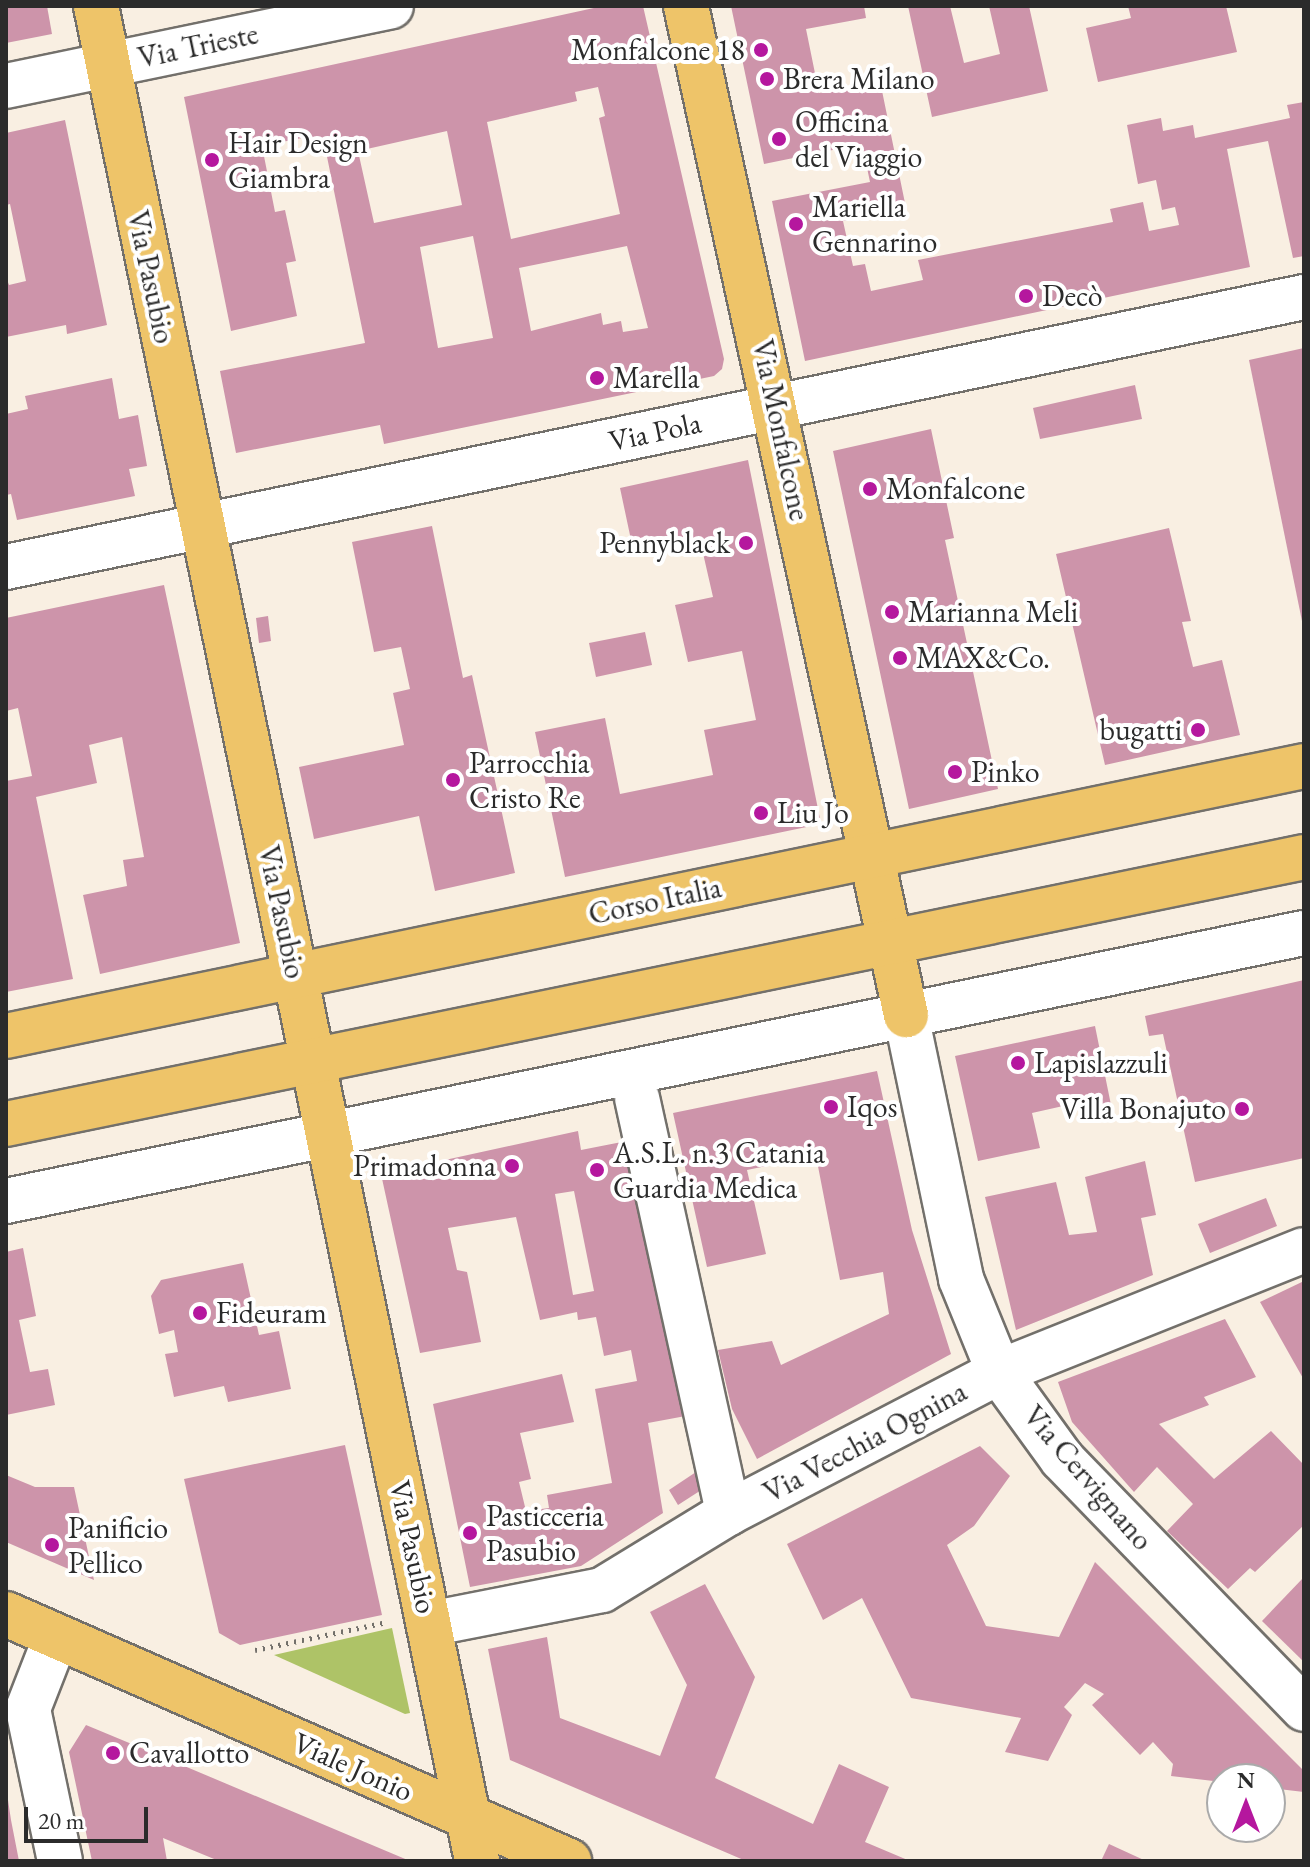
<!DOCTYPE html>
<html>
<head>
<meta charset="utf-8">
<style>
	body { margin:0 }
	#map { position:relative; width:1310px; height:1867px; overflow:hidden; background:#f9efe2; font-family:"EB Garamond",serif }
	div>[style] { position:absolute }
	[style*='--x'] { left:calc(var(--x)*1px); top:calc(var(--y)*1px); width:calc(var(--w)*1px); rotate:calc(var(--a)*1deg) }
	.green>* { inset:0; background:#aec367 }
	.building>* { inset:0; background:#cd94aa }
	.path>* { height:5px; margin-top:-2.5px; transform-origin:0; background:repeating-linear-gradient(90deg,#73706b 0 2px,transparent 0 8px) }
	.roads { filter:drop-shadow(2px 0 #73706b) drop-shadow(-2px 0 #73706b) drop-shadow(0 2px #73706b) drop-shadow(0 -2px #73706b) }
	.minor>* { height:44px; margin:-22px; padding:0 22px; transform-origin:22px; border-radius:22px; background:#fff }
	.major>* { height:44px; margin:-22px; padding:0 22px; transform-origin:22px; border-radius:22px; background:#eec469 }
	.dots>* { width:22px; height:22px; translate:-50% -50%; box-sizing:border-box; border:4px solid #fff; border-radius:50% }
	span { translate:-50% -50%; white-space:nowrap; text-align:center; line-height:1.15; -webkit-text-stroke:8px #fff; paint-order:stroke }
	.street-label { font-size:30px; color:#2b2b2b }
	.poi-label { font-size:30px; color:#2b2b2b }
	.right { translate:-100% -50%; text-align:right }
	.left { translate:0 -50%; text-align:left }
	.frame { position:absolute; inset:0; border:8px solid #2b2b2b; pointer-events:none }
	.north { position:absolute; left:1206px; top:1763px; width:80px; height:80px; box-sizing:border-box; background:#fff; border:2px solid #aaa; border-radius:50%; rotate:0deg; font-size:22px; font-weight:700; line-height:32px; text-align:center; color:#2b2b2b }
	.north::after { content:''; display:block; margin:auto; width:28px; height:36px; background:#b5179e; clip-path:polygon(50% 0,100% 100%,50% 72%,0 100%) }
	.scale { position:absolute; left:24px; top:1807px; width:124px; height:36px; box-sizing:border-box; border:4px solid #2b2b2b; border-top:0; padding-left:10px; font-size:24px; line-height:28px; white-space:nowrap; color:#2b2b2b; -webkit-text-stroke:6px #fff; paint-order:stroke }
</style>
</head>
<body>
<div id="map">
	<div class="green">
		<div style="clip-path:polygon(392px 1628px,410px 1713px,405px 1714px,274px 1655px)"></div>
	</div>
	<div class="building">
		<div style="clip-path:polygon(6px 6px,47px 6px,52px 34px,6px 43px)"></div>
		<div style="clip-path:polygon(evenodd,603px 6px,643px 6px,724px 359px,722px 369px,714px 376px,384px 444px,380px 425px,236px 453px,220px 371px,365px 343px,324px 142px,313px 145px,312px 136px,262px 146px,275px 212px,285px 210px,296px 261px,286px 263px,297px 316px,231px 331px,184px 97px,603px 6px,598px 87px,605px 116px,599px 118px,620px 214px,511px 239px,487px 122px,577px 101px,575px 92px,598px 87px,603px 6px,447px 131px,462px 205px,374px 223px,358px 151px,447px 131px,603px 6px,473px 236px,493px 338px,438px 348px,420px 247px,473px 236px,603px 6px,627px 246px,648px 328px,623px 332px,621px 321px,603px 325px,601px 313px,531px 331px,519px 268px,627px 246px)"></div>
		<div style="clip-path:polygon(731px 6px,864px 6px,866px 18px,806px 29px,819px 93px,880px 81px,906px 208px,843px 221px,853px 266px,865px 264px,871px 291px,923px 280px,918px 260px,1113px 222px,1110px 209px,1143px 202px,1149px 231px,1179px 225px,1175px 207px,1162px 210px,1156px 180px,1138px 184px,1127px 125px,1161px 118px,1163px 131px,1193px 125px,1195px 138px,1290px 118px,1287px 105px,1304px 102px,1304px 256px,1293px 258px,1268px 141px,1227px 149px,1250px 267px,805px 361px,772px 201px,870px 182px,862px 144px,764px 164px)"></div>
		<div style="clip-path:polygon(908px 6px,950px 6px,964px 63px,1000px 54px,989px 6px,1029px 6px,1048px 91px,932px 117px)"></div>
		<div style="clip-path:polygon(1128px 6px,1226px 6px,1237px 52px,1098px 82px,1086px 28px,1131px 18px)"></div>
		<div style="clip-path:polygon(65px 120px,107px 325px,67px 334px,66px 325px,6px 337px,6px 277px,9px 285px,26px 281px,10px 204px,6px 205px,6px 133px)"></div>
		<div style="clip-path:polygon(1304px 348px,1304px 625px,1303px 626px,1249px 360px)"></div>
		<div style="clip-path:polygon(112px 378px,119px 419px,138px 415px,147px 466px,129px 469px,135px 496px,17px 520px,11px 494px,6px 495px,6px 414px,28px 409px,25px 396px)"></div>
		<div style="clip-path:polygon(1135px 385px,1142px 419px,1040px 439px,1033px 408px)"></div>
		<div style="clip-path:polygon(931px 429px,954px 538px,945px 540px,998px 789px,909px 809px,833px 451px)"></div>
		<div style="clip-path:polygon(748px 460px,821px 824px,565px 877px,535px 732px,605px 718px,620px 794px,713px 775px,704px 730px,756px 720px,742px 651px,688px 662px,675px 605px,713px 597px,700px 540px,634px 554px,620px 488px)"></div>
		<div style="clip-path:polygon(432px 526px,463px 678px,472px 675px,515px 873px,435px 891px,419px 816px,314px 839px,299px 767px,404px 745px,393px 693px,410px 689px,401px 647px,374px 652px,352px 542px)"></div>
		<div style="clip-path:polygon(1169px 528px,1191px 621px,1182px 622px,1193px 667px,1222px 660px,1240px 735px,1105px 765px,1056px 554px)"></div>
		<div style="clip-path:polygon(164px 585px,240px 943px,100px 974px,83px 895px,127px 886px,123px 860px,144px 857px,122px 737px,89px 745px,97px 783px,36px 797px,73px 979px,6px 992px,6px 781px,32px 776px,18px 708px,6px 711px,6px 618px)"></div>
		<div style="clip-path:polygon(268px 616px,271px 641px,259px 643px,256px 618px)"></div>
		<div style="clip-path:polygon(645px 632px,652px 665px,596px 677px,589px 643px)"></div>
		<div style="clip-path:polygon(1304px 980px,1304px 1158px,1195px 1182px,1163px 1034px,1149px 1036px,1145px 1016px)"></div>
		<div style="clip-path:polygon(1095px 1026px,1111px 1105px,1084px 1111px,1081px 1102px,1032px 1113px,1040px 1148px,978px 1161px,955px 1056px)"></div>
		<div style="clip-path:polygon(877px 1071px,912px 1230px,951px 1354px,757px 1459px,732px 1409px,718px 1350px,772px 1341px,781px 1365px,889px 1314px,883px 1272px,840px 1280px,816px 1156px,747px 1170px,766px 1254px,707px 1267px,673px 1113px)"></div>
		<div style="clip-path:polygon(evenodd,578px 1131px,581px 1150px,637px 1139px,691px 1415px,648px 1423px,663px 1513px,581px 1566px,470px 1587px,433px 1404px,562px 1374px,574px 1422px,520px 1433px,531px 1479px,519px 1482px,526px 1511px,549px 1508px,547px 1495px,612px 1483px,595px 1389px,637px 1381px,631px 1350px,604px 1356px,596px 1317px,578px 1320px,577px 1312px,540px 1320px,516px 1217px,448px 1228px,457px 1270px,467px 1272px,481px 1342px,420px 1353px,381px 1174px,578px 1131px,574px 1191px,594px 1291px,573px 1295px,555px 1194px,574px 1191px)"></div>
		<div style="clip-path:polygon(1145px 1161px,1156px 1215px,1141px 1218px,1153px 1275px,1016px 1330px,985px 1197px,1056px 1182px,1069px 1235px,1097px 1232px,1085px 1177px)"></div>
		<div style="clip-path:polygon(1266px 1198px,1277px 1226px,1210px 1253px,1198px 1224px)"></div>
		<div style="clip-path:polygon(23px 1248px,36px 1316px,19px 1320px,30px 1372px,48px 1369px,55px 1405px,6px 1415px,6px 1252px)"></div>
		<div style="clip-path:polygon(243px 1263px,259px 1335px,279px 1331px,291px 1389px,228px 1402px,224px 1386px,174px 1397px,165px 1354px,178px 1352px,174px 1330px,159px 1334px,151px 1296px,161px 1280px)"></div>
		<div style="clip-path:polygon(1304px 1281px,1304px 1380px,1260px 1302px)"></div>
		<div style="clip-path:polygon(1225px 1319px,1256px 1377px,1204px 1397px,1209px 1405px,1159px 1424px,1214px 1479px,1271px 1431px,1304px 1465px,1304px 1525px,1255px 1572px,1250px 1568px,1228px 1589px,1167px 1531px,1193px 1504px,1157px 1467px,1134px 1492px,1072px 1422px,1058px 1382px)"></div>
		<div style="clip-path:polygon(345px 1445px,382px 1615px,240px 1645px,219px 1633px,184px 1479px)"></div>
		<div style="clip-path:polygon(980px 1446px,1010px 1476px,974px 1526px,947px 1545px,986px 1626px,1059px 1637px,1095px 1562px,1304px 1771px,1304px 1792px,1270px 1788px,1270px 1779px,1222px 1782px,1171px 1776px,1173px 1764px,1153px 1742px,1140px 1755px,1092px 1705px,1104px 1694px,1085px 1683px,1064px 1707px,1072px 1715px,1048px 1761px,1005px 1752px,1021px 1718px,911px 1698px,862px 1598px,823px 1620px,787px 1544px)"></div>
		<div style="clip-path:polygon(699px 1470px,709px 1485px,678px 1505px,669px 1490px)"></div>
		<div style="clip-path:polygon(6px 1475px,35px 1487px,74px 1487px,94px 1580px,6px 1542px)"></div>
		<div style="clip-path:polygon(1304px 1577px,1304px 1662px,1262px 1621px)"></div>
		<div style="clip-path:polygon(705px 1584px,755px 1677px,715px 1778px,813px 1824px,839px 1764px,889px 1787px,865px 1842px,910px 1861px,746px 1861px,510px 1760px,488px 1649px,547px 1637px,560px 1718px,660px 1756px,687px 1685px,650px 1612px)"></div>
		<div style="clip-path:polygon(86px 1725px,151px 1752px,410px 1861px,219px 1861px,163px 1838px,167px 1861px,92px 1861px,69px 1752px)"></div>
		<div style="clip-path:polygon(8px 1800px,11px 1820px,19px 1861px,6px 1861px)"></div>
		<div style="clip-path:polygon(1109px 1844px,1146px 1861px,1101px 1861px)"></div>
	</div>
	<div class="path">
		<div style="--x:255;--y:1650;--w:135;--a:-12"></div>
	</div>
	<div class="roads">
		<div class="minor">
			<div style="--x:6;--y:86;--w:393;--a:-11.7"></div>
			<div style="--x:6;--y:567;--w:1326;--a:-11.75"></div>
			<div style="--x:906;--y:1015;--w:270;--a:78.2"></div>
			<div style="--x:961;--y:1279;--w:100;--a:67.8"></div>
			<div style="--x:999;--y:1372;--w:107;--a:54.1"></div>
			<div style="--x:1062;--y:1459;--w:348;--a:45.9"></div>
			<div style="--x:637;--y:1098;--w:425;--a:77.6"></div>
			<div style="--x:6;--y:1201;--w:1325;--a:-11.67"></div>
			<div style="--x:429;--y:1624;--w:176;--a:-11.1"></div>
			<div style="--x:602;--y:1590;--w:148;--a:-31.4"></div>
			<div style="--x:728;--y:1513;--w:305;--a:-27.5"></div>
			<div style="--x:999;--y:1372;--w:328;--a:-21.8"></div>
			<div style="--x:56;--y:1637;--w:77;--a:111.3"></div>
			<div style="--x:28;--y:1709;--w:155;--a:78.1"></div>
		</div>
		<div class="major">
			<div style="--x:96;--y:6;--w:1894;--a:78.39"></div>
			<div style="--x:686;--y:6;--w:1033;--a:77.7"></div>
			<div style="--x:6;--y:1036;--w:1326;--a:-11.75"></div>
			<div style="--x:6;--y:1124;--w:1325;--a:-11.62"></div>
			<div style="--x:6;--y:1614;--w:615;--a:23.69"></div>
		</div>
	</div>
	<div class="dots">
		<div style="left:761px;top:50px;background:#b5179e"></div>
		<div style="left:767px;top:79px;background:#b5179e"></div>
		<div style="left:779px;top:139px;background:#b5179e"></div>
		<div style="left:212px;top:160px;background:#b5179e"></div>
		<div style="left:796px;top:224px;background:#b5179e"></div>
		<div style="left:1026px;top:296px;background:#b5179e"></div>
		<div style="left:597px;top:378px;background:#b5179e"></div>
		<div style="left:870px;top:489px;background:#b5179e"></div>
		<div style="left:746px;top:543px;background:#b5179e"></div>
		<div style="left:892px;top:612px;background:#b5179e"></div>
		<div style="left:900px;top:658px;background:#b5179e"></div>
		<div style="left:1198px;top:730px;background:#b5179e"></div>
		<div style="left:955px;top:772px;background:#b5179e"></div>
		<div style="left:453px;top:780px;background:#b5179e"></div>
		<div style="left:761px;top:813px;background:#b5179e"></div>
		<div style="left:1018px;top:1063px;background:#b5179e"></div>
		<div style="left:831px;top:1107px;background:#b5179e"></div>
		<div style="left:1242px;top:1109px;background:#b5179e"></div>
		<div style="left:512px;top:1166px;background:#b5179e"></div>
		<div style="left:597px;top:1170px;background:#b5179e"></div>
		<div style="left:200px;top:1313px;background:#b5179e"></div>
		<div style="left:470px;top:1533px;background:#b5179e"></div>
		<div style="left:52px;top:1545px;background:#b5179e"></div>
		<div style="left:113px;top:1753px;background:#b5179e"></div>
	</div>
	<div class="street-label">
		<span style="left:198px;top:46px;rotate:-12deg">Via Trieste</span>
		<span style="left:151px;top:277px;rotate:78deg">Via Pasubio</span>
		<span style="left:781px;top:430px;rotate:78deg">Via Monfalcone</span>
		<span style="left:655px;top:432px;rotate:-12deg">Via Pola</span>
		<span style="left:655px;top:901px;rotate:-12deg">Corso Italia</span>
		<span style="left:282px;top:912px;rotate:78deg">Via Pasubio</span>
		<span style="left:865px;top:1442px;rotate:-28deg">Via Vecchia Ognina</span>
		<span style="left:1088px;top:1478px;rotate:49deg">Via Cervignano</span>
		<span style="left:413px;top:1547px;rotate:78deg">Via Pasubio</span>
		<span style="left:353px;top:1767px;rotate:24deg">Viale Jonio</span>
	</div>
	<div class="poi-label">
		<span class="right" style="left:745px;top:50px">Monfalcone 18</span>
		<span class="left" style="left:783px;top:79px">Brera Milano</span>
		<span class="left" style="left:795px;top:139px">Officina<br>del Viaggio</span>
		<span class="left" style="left:228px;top:160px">Hair Design<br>Giambra</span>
		<span class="left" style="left:812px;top:224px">Mariella<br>Gennarino</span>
		<span class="left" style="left:1042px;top:296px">Decò</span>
		<span class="left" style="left:613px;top:378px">Marella</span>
		<span class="left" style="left:886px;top:489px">Monfalcone</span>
		<span class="right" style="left:730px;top:543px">Pennyblack</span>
		<span class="left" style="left:908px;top:612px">Marianna Meli</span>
		<span class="left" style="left:916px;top:658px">MAX&amp;Co.</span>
		<span class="right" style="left:1182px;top:730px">bugatti</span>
		<span class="left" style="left:469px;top:780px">Parrocchia<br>Cristo Re</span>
		<span class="left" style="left:971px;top:772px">Pinko</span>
		<span class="left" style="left:777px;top:813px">Liu Jo</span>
		<span class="left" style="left:1034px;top:1063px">Lapislazzuli</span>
		<span class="left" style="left:847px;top:1107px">Iqos</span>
		<span class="right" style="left:1226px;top:1109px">Villa Bonajuto</span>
		<span class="left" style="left:613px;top:1170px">A.S.L. n.3 Catania<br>Guardia Medica</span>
		<span class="right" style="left:496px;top:1166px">Primadonna</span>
		<span class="left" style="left:216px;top:1313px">Fideuram</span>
		<span class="left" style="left:486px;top:1533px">Pasticceria<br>Pasubio</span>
		<span class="left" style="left:68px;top:1545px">Panificio<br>Pellico</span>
		<span class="left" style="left:129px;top:1753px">Cavallotto</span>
	</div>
	<div class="frame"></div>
	<div class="north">N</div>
	<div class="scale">20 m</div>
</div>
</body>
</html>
